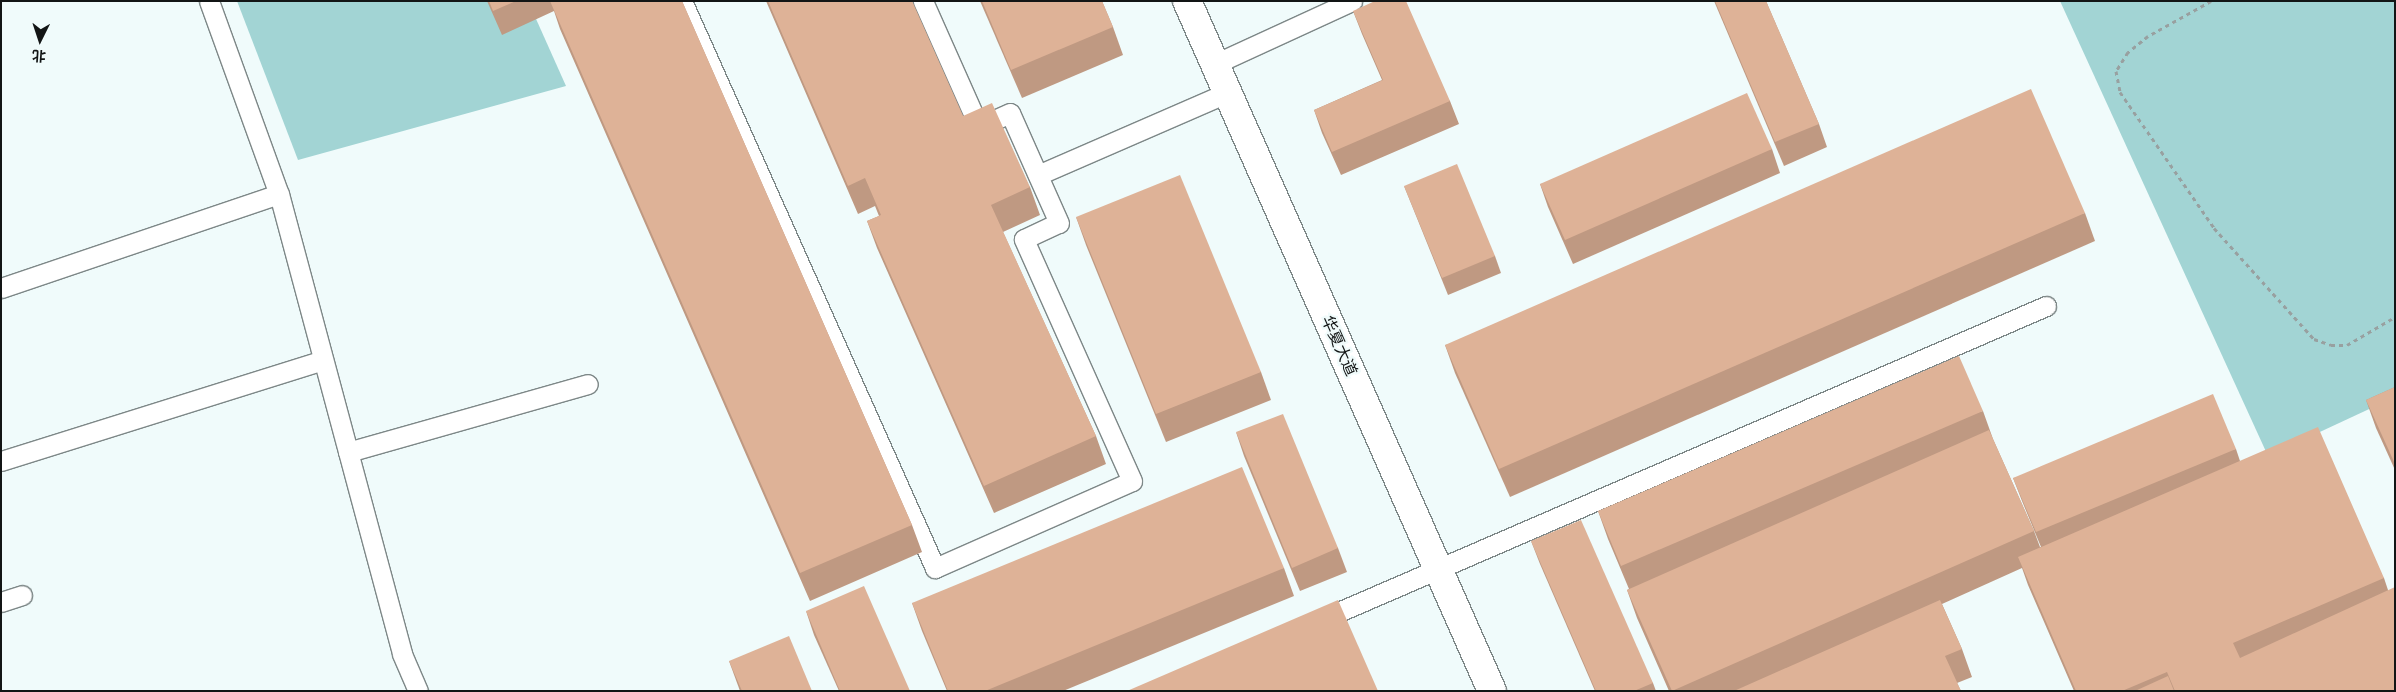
<!DOCTYPE html>
<html>
<head>
<meta charset="utf-8">
<style>
	body { margin:0 }
	#map { position:relative; width:2396px; height:692px; overflow:hidden; background:#f0fbfb; font-family:"Zilla Slab","Noto Sans SC",serif }
	div>[style] { position:absolute }
	[style*='--x'] { left:calc(var(--x)*1px); top:calc(var(--y)*1px); width:calc(var(--w)*1px); rotate:calc(var(--a)*1deg) }
	.green>* { inset:0; background:#a2d4d4 }
	.path>* { height:3px; margin-top:-1.5px; transform-origin:0; background:repeating-linear-gradient(90deg,#98a0a0 0 4px,transparent 0 8px) }
	.roads { filter:drop-shadow(1px 0 #7d8787) drop-shadow(-1px 0 #7d8787) drop-shadow(0 1px #7d8787) drop-shadow(0 -1px #7d8787) }
	.service>* { height:19px; margin:-9.5px; padding:0 9.5px; transform-origin:9.5px; border-radius:9.5px; background:#fff }
	.tertiary>* { height:28px; margin:-14px; padding:0 14px; transform-origin:14px; border-radius:14px; background:#fff }
	.wall>* { inset:0; background:#bf9982 }
	.building>* { inset:0; background:#deb297 }
	span { translate:-50% -50%; white-space:nowrap; text-align:center; line-height:1.15; -webkit-text-stroke:4.5px #f0fbfb; paint-order:stroke }
	.street-label { font-size:16px; color:#121515 }
	.frame { position:absolute; inset:0; border:2px solid #121515; pointer-events:none }
	.north { position:absolute; left:15px; top:15px; width:50px; height:50px; -webkit-text-stroke:4px #f0fbfb; paint-order:stroke; rotate:184deg; font-size:14px; font-weight:700; line-height:20px; text-align:center; color:#121515 }
	.north::after { content:''; display:block; margin:auto; width:18px; height:22px; background:#121515; clip-path:polygon(50% 0,100% 100%,50% 72%,0 100%) }
</style>
</head>
<body>
<div id="map">
	<div class="green">
		<div style="clip-path:polygon(237px 1px,528px 1px,566px 86px,298px 160px)"></div>
		<div style="clip-path:polygon(2060px 1px,2395px 1px,2395px 397px,2268px 456px)"></div>
	</div>
	<div class="path">
		<div style="--x:2211;--y:1;--w:72;--a:150.9"></div>
		<div style="--x:2148;--y:36;--w:26;--a:141"></div>
		<div style="--x:2128;--y:52;--w:22;--a:122"></div>
		<div style="--x:2116;--y:71;--w:21;--a:79"></div>
		<div style="--x:2120;--y:92;--w:165;--a:55.3"></div>
		<div style="--x:2214;--y:228;--w:149;--a:48"></div>
		<div style="--x:2314;--y:339;--w:18;--a:19"></div>
		<div style="--x:2331;--y:345;--w:16;--a:0"></div>
		<div style="--x:2347;--y:345;--w:56;--a:-30.3"></div>
	</div>
	<div class="roads">
		<div class="service">
			<div style="--x:209;--y:1;--w:205;--a:70.1"></div>
			<div style="--x:279;--y:194;--w:476;--a:75"></div>
			<div style="--x:402;--y:654;--w:40;--a:66.6"></div>
			<div style="--x:682;--y:1;--w:621;--a:65.95"></div>
			<div style="--x:935;--y:568;--w:215;--a:-23.8"></div>
			<div style="--x:1132;--y:481;--w:265;--a:-114.1"></div>
			<div style="--x:1024;--y:239;--w:38;--a:-25"></div>
			<div style="--x:1059;--y:223;--w:120;--a:-114"></div>
			<div style="--x:1010;--y:113;--w:34;--a:156"></div>
			<div style="--x:979;--y:127;--w:138;--a:-114"></div>
			<div style="--x:1215;--y:64;--w:151;--a:-24.7"></div>
			<div style="--x:1038;--y:175;--w:206;--a:-23.5"></div>
			<div style="--x:1;--y:288;--w:293;--a:-18.7"></div>
			<div style="--x:348;--y:452;--w:249;--a:-15.8"></div>
			<div style="--x:1;--y:461;--w:337;--a:-17.4"></div>
			<div style="--x:1;--y:602;--w:22;--a:-18"></div>
			<div style="--x:1320;--y:620;--w:791;--a:-23.39"></div>
		</div>
		<div class="tertiary">
			<div style="--x:1187;--y:1;--w:754;--a:66.15"></div>
		</div>
	</div>
	<div class="wall">
		<div style="clip-path:polygon(487px 1px,682px 1px,912px 525px,922px 552px,810px 601px,560px 29px,554px 11px,502px 35px)"></div>
		<div style="clip-path:polygon(766px 1px,912px 1px,963px 116px,1030px 187px,1040px 215px,1003px 232px,1096px 436px,1106px 464px,994px 513px,877px 248px,867px 221px,879px 216px,875px 206px,858px 214px)"></div>
		<div style="clip-path:polygon(980px 1px,1102px 1px,1113px 27px,1123px 55px,1022px 98px)"></div>
		<div style="clip-path:polygon(1714px 1px,1766px 1px,1819px 124px,1827px 147px,1784px 166px)"></div>
		<div style="clip-path:polygon(1353px 11px,1450px 101px,1459px 124px,1341px 175px,1322px 133px,1314px 110px,1382px 80px,1362px 34px)"></div>
		<div style="clip-path:polygon(1772px 149px,1780px 173px,1573px 264px,1548px 207px,1540px 184px)"></div>
		<div style="clip-path:polygon(1404px 186px,1495px 256px,1501px 273px,1448px 295px)"></div>
		<div style="clip-path:polygon(2085px 213px,2095px 241px,1510px 497px,1455px 373px,1445px 345px)"></div>
		<div style="clip-path:polygon(1076px 217px,1261px 372px,1271px 400px,1166px 442px,1086px 245px)"></div>
		<div style="clip-path:polygon(2395px 387px,2395px 470px,2376px 428px,2366px 400px)"></div>
		<div style="clip-path:polygon(1983px 411px,1993px 439px,2034px 531px,2040px 547px,2041px 547px,2022px 501px,2013px 478px,2236px 449px,2240px 461px,2384px 578px,2388px 590px,2395px 691px,2074px 691px,2028px 585px,2022px 568px,1942px 604px,1962px 649px,1972px 677px,1957px 683px,1961px 691px,1669px 691px,1637px 618px,1627px 590px,1629px 589px,1608px 539px,1598px 511px)"></div>
		<div style="clip-path:polygon(1236px 432px,1338px 548px,1347px 572px,1300px 591px,1244px 456px)"></div>
		<div style="clip-path:polygon(1531px 541px,1653px 683px,1656px 691px,1595px 691px,1540px 564px)"></div>
		<div style="clip-path:polygon(1284px 568px,1294px 596px,1063px 691px,947px 691px,922px 631px,912px 603px)"></div>
		<div style="clip-path:polygon(806px 611px,910px 691px,839px 691px,814px 635px)"></div>
		<div style="clip-path:polygon(729px 661px,812px 691px,740px 691px)"></div>
	</div>
	<div class="building">
		<div style="clip-path:polygon(489px 1px,516px 1px,493px 11px)"></div>
		<div style="clip-path:polygon(550px 1px,682px 1px,912px 525px,800px 573px)"></div>
		<div style="clip-path:polygon(768px 1px,912px 1px,963px 116px,992px 103px,1030px 187px,991px 205px,1096px 436px,984px 486px,867px 221px,881px 215px,865px 178px,848px 186px)"></div>
		<div style="clip-path:polygon(982px 1px,1102px 1px,1113px 27px,1011px 70px)"></div>
		<div style="clip-path:polygon(1375px 1px,1406px 1px,1450px 101px,1332px 152px,1314px 110px,1383px 80px,1353px 11px)"></div>
		<div style="clip-path:polygon(1715px 1px,1766px 1px,1819px 124px,1775px 142px)"></div>
		<div style="clip-path:polygon(2031px 89px,2085px 213px,1499px 469px,1445px 345px)"></div>
		<div style="clip-path:polygon(1747px 93px,1772px 149px,1565px 240px,1540px 184px)"></div>
		<div style="clip-path:polygon(1457px 164px,1495px 256px,1442px 278px,1404px 186px)"></div>
		<div style="clip-path:polygon(1180px 175px,1261px 372px,1156px 414px,1076px 217px)"></div>
		<div style="clip-path:polygon(1959px 356px,1983px 411px,1621px 566px,1598px 511px)"></div>
		<div style="clip-path:polygon(2395px 387px,2395px 464px,2366px 400px)"></div>
		<div style="clip-path:polygon(2213px 394px,2236px 449px,2036px 532px,2013px 478px)"></div>
		<div style="clip-path:polygon(1283px 414px,1338px 548px,1292px 568px,1236px 432px)"></div>
		<div style="clip-path:polygon(2318px 427px,2384px 578px,2233px 643px,2240px 658px,2395px 587px,2395px 691px,2175px 691px,2167px 672px,2122px 691px,2076px 691px,2018px 557px)"></div>
		<div style="clip-path:polygon(1989px 430px,2034px 531px,1672px 691px,1627px 590px)"></div>
		<div style="clip-path:polygon(1242px 467px,1284px 568px,985px 691px,948px 691px,912px 603px)"></div>
		<div style="clip-path:polygon(1581px 520px,1653px 683px,1634px 691px,1596px 691px,1531px 541px)"></div>
		<div style="clip-path:polygon(864px 586px,910px 691px,840px 691px,806px 611px)"></div>
		<div style="clip-path:polygon(1338px 600px,1378px 691px,1127px 691px)"></div>
		<div style="clip-path:polygon(1940px 600px,1962px 649px,1945px 656px,1961px 691px,1734px 691px)"></div>
		<div style="clip-path:polygon(789px 636px,812px 691px,742px 691px,729px 661px)"></div>
		<div style="clip-path:polygon(2168px 676px,2174px 691px,2135px 691px)"></div>
	</div>
	<div class="street-label">
		<span style="left:1339px;top:346px;rotate:66deg">华夏大道</span>
	</div>
	<div class="frame"></div>
	<div class="north">北</div>
</div>
</body>
</html>
